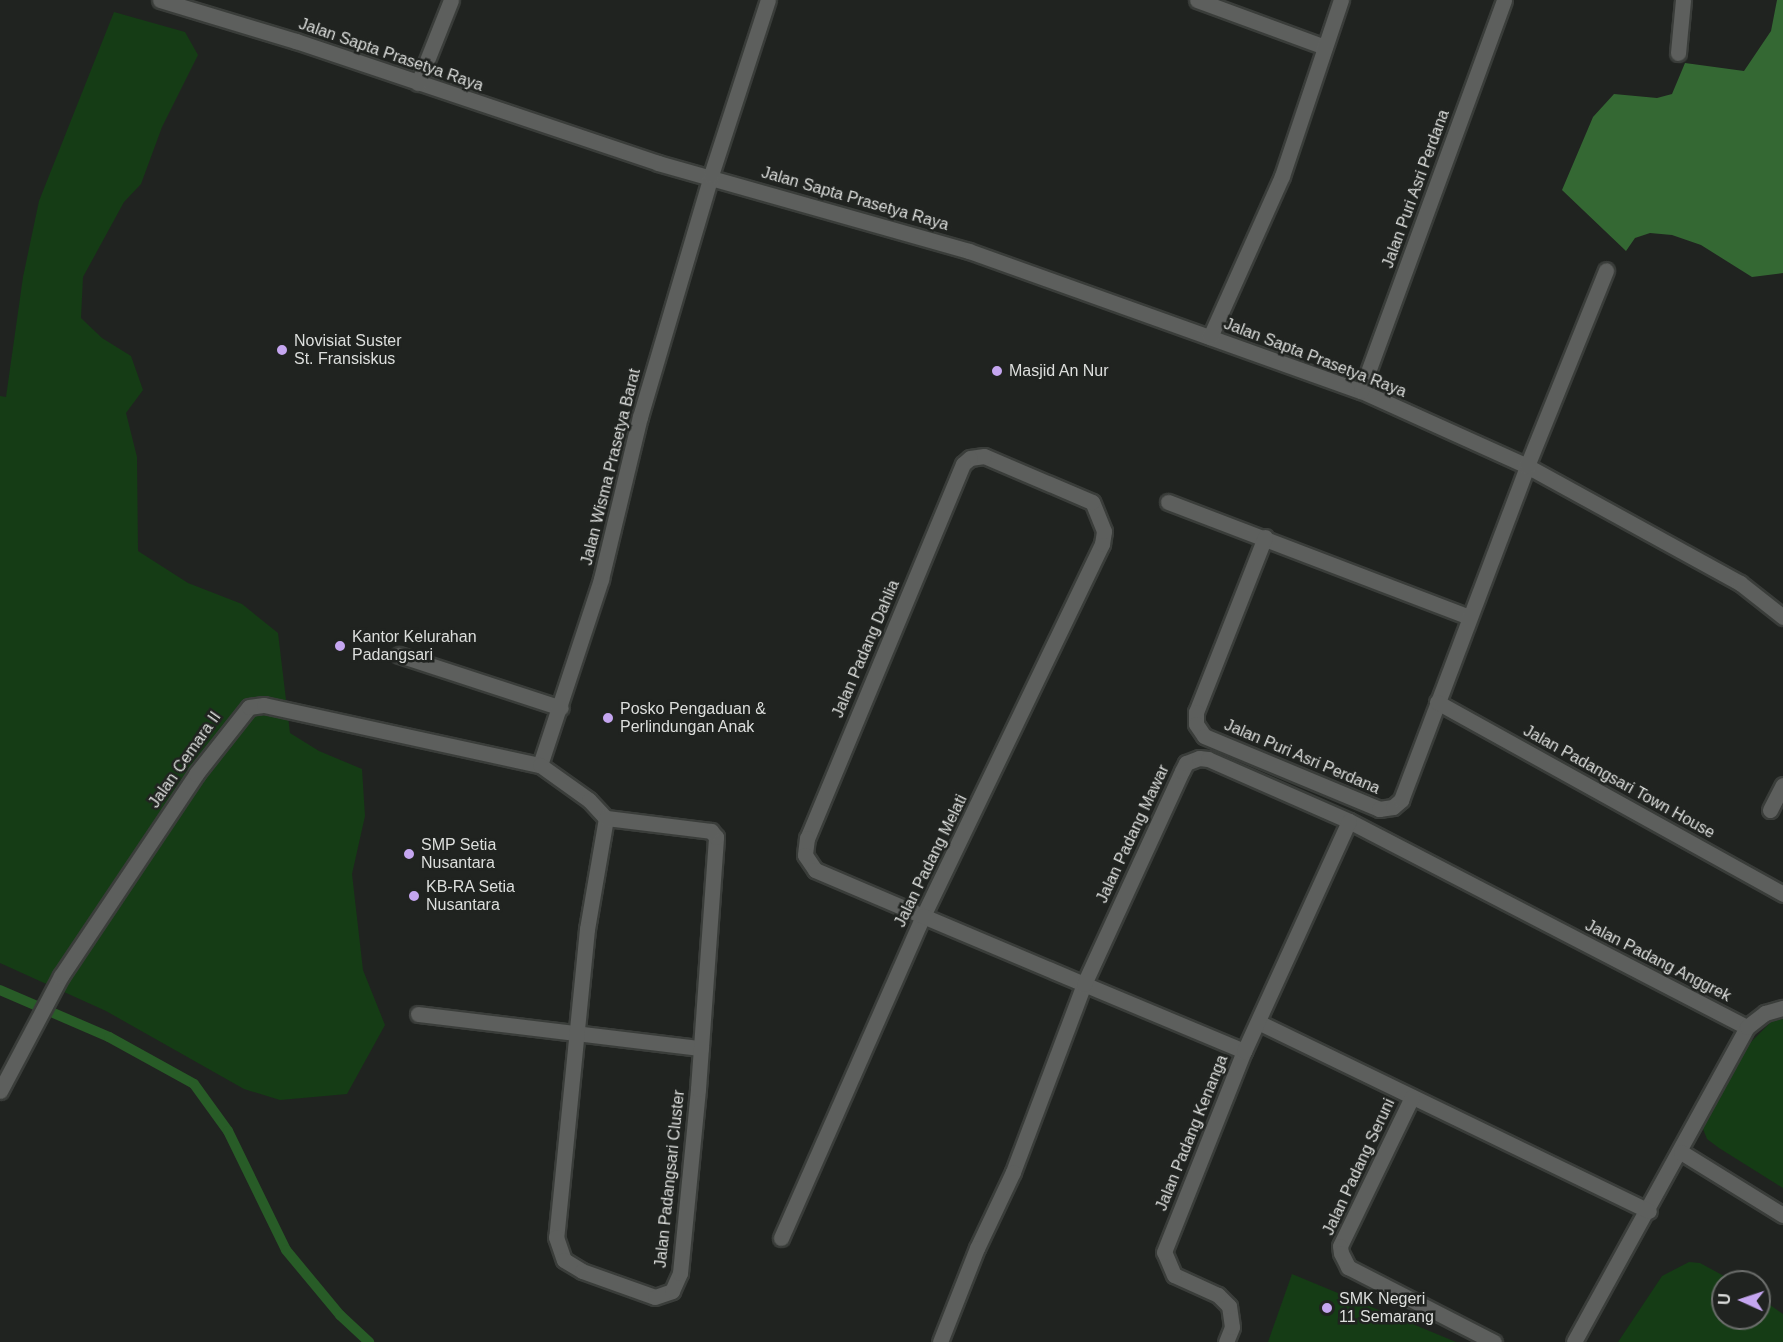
<!DOCTYPE html>
<html>
<head>
<meta charset="utf-8">
<style>
	body { margin:0 }
	#map { position:relative; width:1783px; height:1342px; overflow:hidden; background:#202320; font-family:Helvetica,sans-serif }
	div>[style] { position:absolute }
	[style*='--x'] { left:calc(var(--x)*1px); top:calc(var(--y)*1px); width:calc(var(--w)*1px); rotate:calc(var(--a)*1deg) }
	.green>* { inset:0; background:#153c15 }
	.forest>* { inset:0; background:#346833 }
	.stream>* { height:10px; margin:-5px; padding:0 5px; transform-origin:5px; border-radius:5px; background:#285c27 }
	.roads { filter:drop-shadow(2px 0 #3a3d3a) drop-shadow(-2px 0 #3a3d3a) drop-shadow(0 2px #3a3d3a) drop-shadow(0 -2px #3a3d3a) }
	.service>* { height:15px; margin:-7.5px; padding:0 7.5px; transform-origin:7.5px; border-radius:7.5px; background:#5d5f5d }
	.minor>* { height:15px; margin:-7.5px; padding:0 7.5px; transform-origin:7.5px; border-radius:7.5px; background:#5d5f5d }
	.dots>* { width:16px; height:16px; translate:-50% -50%; box-sizing:border-box; border:3px solid #202320; border-radius:50% }
	span { translate:-50% -50%; white-space:nowrap; text-align:center; line-height:1.15; -webkit-text-stroke:5px #202320; paint-order:stroke }
	.street-label { font-size:16px; color:#dddfdd }
	.poi-label { font-size:16px; color:#dddfdd }
	.left { translate:0 -50%; text-align:left }
	.north { position:absolute; left:1711px; top:1270px; width:60px; height:60px; box-sizing:border-box; background:#202320; border:2px solid #6c6e6c; border-radius:50%; rotate:273deg; font-size:16px; font-weight:700; line-height:24px; text-align:center; color:#dddfdd }
	.north::after { content:''; display:block; margin:auto; width:21px; height:27px; background:#c5a6f0; clip-path:polygon(50% 0,100% 100%,50% 72%,0 100%) }
</style>
</head>
<body>
<div id="map">
	<div class="green">
		<div style="clip-path:polygon(114px 12px,185px 32px,198px 55px,162px 127px,141px 184px,124px 202px,83px 277px,81px 318px,102px 338px,131px 356px,143px 390px,126px 413px,137px 457px,138px 551px,188px 583px,242px 604px,278px 633px,290px 733px,319px 751px,362px 769px,365px 816px,352px 874px,363px 970px,385px 1025px,347px 1094px,280px 1100px,244px 1089px,106px 1011px,0 963px,0 396px,6px 397px,23px 277px,39px 201px)"></div>
		<div style="clip-path:polygon(1777px 1016px,1783px 1016px,1783px 1188px,1719px 1148px,1707px 1139px,1703px 1129px,1739px 1054px)"></div>
		<div style="clip-path:polygon(1689px 1262px,1700px 1263px,1735px 1282px,1723px 1282px,1723px 1318px,1759px 1318px,1759px 1297px,1783px 1314px,1783px 1342px,1618px 1342px,1662px 1276px)"></div>
		<div style="clip-path:polygon(1292px 1274px,1456px 1342px,1268px 1342px)"></div>
	</div>
	<div class="forest">
		<div style="clip-path:polygon(1777px 0,1783px 0,1783px 273px,1752px 277px,1701px 245px,1672px 235px,1650px 233px,1635px 238px,1626px 251px,1562px 190px,1593px 117px,1614px 94px,1657px 98px,1672px 94px,1685px 63px,1744px 71px,1771px 31px)"></div>
	</div>
	<div class="stream">
		<div style="--x:0;--y:990;--w:119;--a:23.3"></div>
		<div style="--x:109;--y:1037;--w:97;--a:28.9"></div>
		<div style="--x:194;--y:1084;--w:58;--a:54.1"></div>
		<div style="--x:228;--y:1131;--w:132;--a:64"></div>
		<div style="--x:286;--y:1250;--w:85;--a:50.3"></div>
		<div style="--x:340;--y:1315;--w:40;--a:43"></div>
	</div>
	<div class="roads">
		<div class="service">
			<div style="--x:399;--y:655;--w:170;--a:18.1"></div>
		</div>
		<div class="minor">
			<div style="--x:160;--y:0;--w:142;--a:16.8"></div>
			<div style="--x:296;--y:41;--w:382;--a:18.6"></div>
			<div style="--x:658;--y:163;--w:323;--a:15.8"></div>
			<div style="--x:969;--y:251;--w:416;--a:19.7"></div>
			<div style="--x:1361;--y:391;--w:182;--a:24.3"></div>
			<div style="--x:1527;--y:466;--w:243;--a:28.8"></div>
			<div style="--x:1740;--y:583;--w:55;--a:38.3"></div>
			<div style="--x:1197;--y:0;--w:136;--a:20.2"></div>
			<div style="--x:1678;--y:53;--w:53;--a:-84.6"></div>
			<div style="--x:418;--y:83;--w:89;--a:-68.3"></div>
			<div style="--x:1210;--y:337;--w:176;--a:-65.9"></div>
			<div style="--x:1282;--y:176;--w:186;--a:-71.5"></div>
			<div style="--x:1361;--y:391;--w:416;--a:-69.9"></div>
			<div style="--x:1168;--y:502;--w:322;--a:20.9"></div>
			<div style="--x:1265;--y:537;--w:188;--a:111.5"></div>
			<div style="--x:1196;--y:712;--w:12;--a:90"></div>
			<div style="--x:1196;--y:724;--w:14;--a:56"></div>
			<div style="--x:1204;--y:736;--w:190;--a:22.6"></div>
			<div style="--x:1379;--y:809;--w:14;--a:-8"></div>
			<div style="--x:1393;--y:807;--w:11;--a:-41"></div>
			<div style="--x:1401;--y:800;--w:357;--a:-69.3"></div>
			<div style="--x:1527;--y:466;--w:211;--a:-68"></div>
			<div style="--x:1437;--y:702;--w:396;--a:29"></div>
			<div style="--x:540;--y:765;--w:196;--a:-71.8"></div>
			<div style="--x:601;--y:579;--w:167;--a:-76.5"></div>
			<div style="--x:640;--y:417;--w:252;--a:-73.6"></div>
			<div style="--x:711;--y:175;--w:184;--a:-72"></div>
			<div style="--x:1770;--y:810;--w:28;--a:-63"></div>
			<div style="--x:1349;--y:821;--w:448;--a:27.4"></div>
			<div style="--x:1747;--y:1027;--w:359;--a:118.8"></div>
			<div style="--x:418;--y:1014;--w:285;--a:6.9"></div>
			<div style="--x:1258;--y:1022;--w:434;--a:25.8"></div>
			<div style="--x:1747;--y:1027;--w:23;--a:-38"></div>
			<div style="--x:1765;--y:1013;--w:19;--a:-16"></div>
			<div style="--x:0;--y:1091;--w:130;--a:-62.1"></div>
			<div style="--x:61;--y:976;--w:243;--a:-56.2"></div>
			<div style="--x:196;--y:774;--w:85;--a:-51.7"></div>
			<div style="--x:249;--y:707;--w:15;--a:-8"></div>
			<div style="--x:264;--y:705;--w:282;--a:12.3"></div>
			<div style="--x:540;--y:765;--w:60;--a:35.5"></div>
			<div style="--x:589;--y:800;--w:25;--a:47"></div>
			<div style="--x:606;--y:818;--w:113;--a:99.7"></div>
			<div style="--x:587;--y:929;--w:310;--a:95.7"></div>
			<div style="--x:556;--y:1237;--w:24;--a:71"></div>
			<div style="--x:564;--y:1260;--w:21;--a:31"></div>
			<div style="--x:582;--y:1271;--w:77;--a:19.6"></div>
			<div style="--x:655;--y:1297;--w:18;--a:-19"></div>
			<div style="--x:672;--y:1291;--w:20;--a:-66"></div>
			<div style="--x:680;--y:1273;--w:185;--a:-84.4"></div>
			<div style="--x:698;--y:1089;--w:253;--a:-85.9"></div>
			<div style="--x:716;--y:837;--w:8;--a:-130"></div>
			<div style="--x:711;--y:831;--w:106;--a:-172.9"></div>
			<div style="--x:1412;--y:1097;--w:165;--a:115.8"></div>
			<div style="--x:1340;--y:1246;--w:7;--a:82"></div>
			<div style="--x:1341;--y:1253;--w:16;--a:63"></div>
			<div style="--x:1348;--y:1267;--w:164;--a:27.2"></div>
			<div style="--x:1681;--y:1152;--w:120;--a:31.7"></div>
			<div style="--x:781;--y:1238;--w:352;--a:-66.2"></div>
			<div style="--x:923;--y:916;--w:413;--a:-64.3"></div>
			<div style="--x:1102;--y:544;--w:13;--a:-81"></div>
			<div style="--x:1104;--y:531;--w:31;--a:-112"></div>
			<div style="--x:1092;--y:502;--w:117;--a:-156.9"></div>
			<div style="--x:984;--y:456;--w:14;--a:172"></div>
			<div style="--x:970;--y:458;--w:9;--a:139"></div>
			<div style="--x:963;--y:464;--w:405;--a:112.6"></div>
			<div style="--x:807;--y:838;--w:17;--a:97"></div>
			<div style="--x:805;--y:855;--w:18;--a:56"></div>
			<div style="--x:815;--y:870;--w:117;--a:23.1"></div>
			<div style="--x:923;--y:916;--w:175;--a:22.9"></div>
			<div style="--x:1084;--y:984;--w:201;--a:110.7"></div>
			<div style="--x:1013;--y:1172;--w:84;--a:115.3"></div>
			<div style="--x:977;--y:1248;--w:101;--a:111.5"></div>
			<div style="--x:1226;--y:1342;--w:16;--a:-68"></div>
			<div style="--x:1232;--y:1327;--w:21;--a:-98"></div>
			<div style="--x:1229;--y:1306;--w:16;--a:-135"></div>
			<div style="--x:1218;--y:1295;--w:48;--a:-155.6"></div>
			<div style="--x:1174;--y:1275;--w:25;--a:-113"></div>
			<div style="--x:1164;--y:1252;--w:216;--a:-68.3"></div>
			<div style="--x:1244;--y:1051;--w:173;--a:-157.3"></div>
			<div style="--x:1084;--y:984;--w:234;--a:-65.3"></div>
			<div style="--x:1182;--y:771;--w:9;--a:-63"></div>
			<div style="--x:1186;--y:763;--w:14;--a:-21"></div>
			<div style="--x:1199;--y:758;--w:9;--a:6"></div>
			<div style="--x:1208;--y:759;--w:154;--a:23.7"></div>
			<div style="--x:1349;--y:821;--w:253;--a:114.5"></div>
		</div>
	</div>
	<div class="dots">
		<div style="left:282px;top:350px;background:#c5a6f0"></div>
		<div style="left:997px;top:371px;background:#c5a6f0"></div>
		<div style="left:340px;top:646px;background:#c5a6f0"></div>
		<div style="left:608px;top:718px;background:#c5a6f0"></div>
		<div style="left:409px;top:854px;background:#c5a6f0"></div>
		<div style="left:414px;top:896px;background:#c5a6f0"></div>
		<div style="left:1327px;top:1308px;background:#c5a6f0"></div>
	</div>
	<div class="street-label">
		<span style="left:391px;top:55px;rotate:19deg">Jalan Sapta Prasetya Raya</span>
		<span style="left:1416px;top:189px;rotate:-70deg">Jalan Puri Asri Perdana</span>
		<span style="left:855px;top:199px;rotate:16deg">Jalan Sapta Prasetya Raya</span>
		<span style="left:1315px;top:358px;rotate:21deg">Jalan Sapta Prasetya Raya</span>
		<span style="left:611px;top:467px;rotate:-76deg">Jalan Wisma Prasetya Barat</span>
		<span style="left:866px;top:649px;rotate:-67deg">Jalan Padang Dahlia</span>
		<span style="left:1302px;top:757px;rotate:23deg">Jalan Puri Asri Perdana</span>
		<span style="left:185px;top:760px;rotate:-55deg">Jalan Cemara II</span>
		<span style="left:1619px;top:782px;rotate:29deg">Jalan Padangsari Town House</span>
		<span style="left:1133px;top:834px;rotate:-65deg">Jalan Padang Mawar</span>
		<span style="left:931px;top:861px;rotate:-64deg">Jalan Padang Melati</span>
		<span style="left:1658px;top:961px;rotate:27deg">Jalan Padang Anggrek</span>
		<span style="left:1192px;top:1133px;rotate:-68deg">Jalan Padang Kenanga</span>
		<span style="left:1359px;top:1167px;rotate:-65deg">Jalan Padang Seruni</span>
		<span style="left:670px;top:1179px;rotate:-84deg">Jalan Padangsari Cluster</span>
	</div>
	<div class="poi-label">
		<span class="left" style="left:294px;top:350px">Novisiat Suster<br>St. Fransiskus</span>
		<span class="left" style="left:1009px;top:371px">Masjid An Nur</span>
		<span class="left" style="left:352px;top:646px">Kantor Kelurahan<br>Padangsari</span>
		<span class="left" style="left:620px;top:718px">Posko Pengaduan &amp;<br>Perlindungan Anak</span>
		<span class="left" style="left:421px;top:854px">SMP Setia<br>Nusantara</span>
		<span class="left" style="left:426px;top:896px">KB-RA Setia<br>Nusantara</span>
		<span class="left" style="left:1339px;top:1308px">SMK Negeri<br>11 Semarang</span>
	</div>
	<div class="north">U</div>
</div>
</body>
</html>
